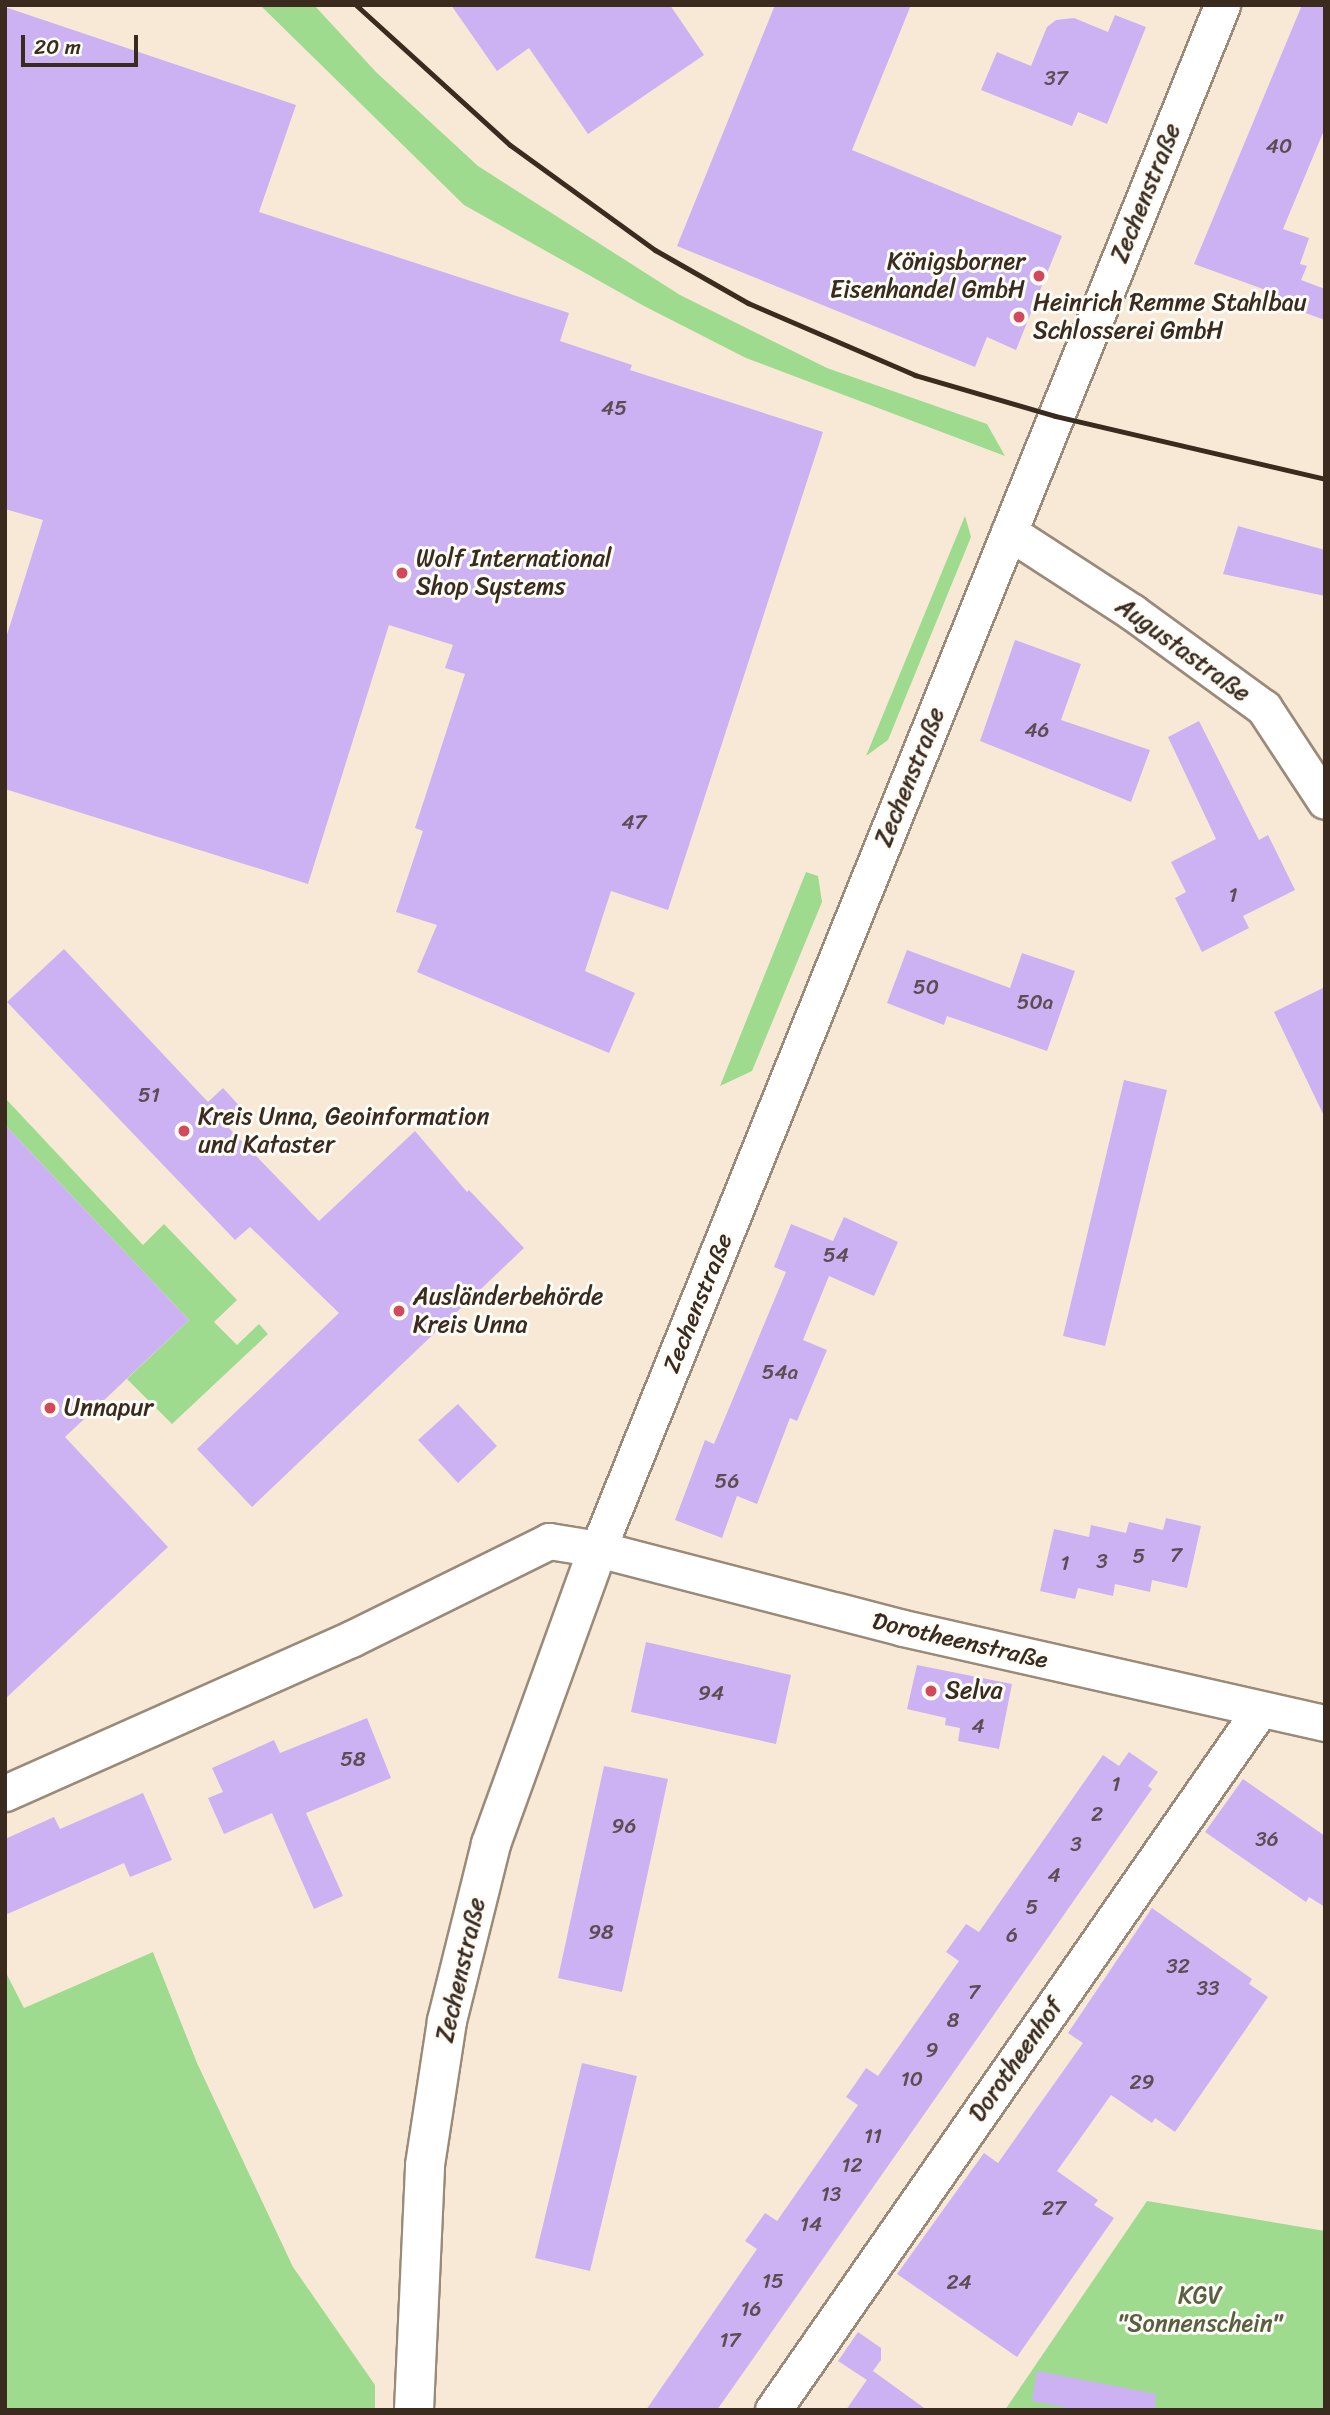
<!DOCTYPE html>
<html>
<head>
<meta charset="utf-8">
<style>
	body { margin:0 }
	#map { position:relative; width:1330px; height:2415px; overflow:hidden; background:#f8e9d6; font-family:Sriracha,sans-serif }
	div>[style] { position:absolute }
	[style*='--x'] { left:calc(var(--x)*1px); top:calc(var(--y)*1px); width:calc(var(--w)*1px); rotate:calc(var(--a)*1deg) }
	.green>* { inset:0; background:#9edb8f }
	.building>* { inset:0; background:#ccb2f3 }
	.roads { filter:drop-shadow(2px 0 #9a8a7a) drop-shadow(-2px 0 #9a8a7a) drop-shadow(0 2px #9a8a7a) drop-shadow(0 -2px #9a8a7a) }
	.minor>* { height:35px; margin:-17.5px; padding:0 17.5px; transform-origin:17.5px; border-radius:17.5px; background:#fff }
	.tertiary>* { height:38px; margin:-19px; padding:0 19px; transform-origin:19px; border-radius:19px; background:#fff }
	.rail>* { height:5px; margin:-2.5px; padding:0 2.5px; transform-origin:2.5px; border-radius:2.5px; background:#3b2a1e }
	.dots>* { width:19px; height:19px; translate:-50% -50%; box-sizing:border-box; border:4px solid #fdfcf7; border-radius:50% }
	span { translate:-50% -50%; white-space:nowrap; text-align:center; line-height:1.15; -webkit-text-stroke:6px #fdfcf7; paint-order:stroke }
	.number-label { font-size:21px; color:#5f4c53 }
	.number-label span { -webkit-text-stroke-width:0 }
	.street-label { font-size:24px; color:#3b2a1e }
	.poi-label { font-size:24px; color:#3b2a1e }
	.right { translate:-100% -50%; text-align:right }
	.left { translate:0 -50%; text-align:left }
	.park-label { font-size:24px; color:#595f40 }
	.frame { position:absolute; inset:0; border:7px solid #3b2a1e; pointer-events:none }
	.scale { position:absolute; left:21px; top:35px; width:117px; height:32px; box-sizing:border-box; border:4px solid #3b2a1e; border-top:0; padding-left:9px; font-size:21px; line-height:24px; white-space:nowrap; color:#3b2a1e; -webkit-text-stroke:5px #fdfcf7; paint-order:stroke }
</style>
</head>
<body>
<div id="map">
	<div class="green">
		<div style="clip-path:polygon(260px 5px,314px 5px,376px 72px,478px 166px,680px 295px,827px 368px,987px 424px,1005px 456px,746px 358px,644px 306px,464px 205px)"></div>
		<div style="clip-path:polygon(965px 516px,971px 537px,888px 740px,866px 756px)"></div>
		<div style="clip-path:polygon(806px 872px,818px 876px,822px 902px,752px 1071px,720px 1086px)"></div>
		<div style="clip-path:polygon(5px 1098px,143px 1245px,164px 1224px,237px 1300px,214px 1322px,237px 1345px,259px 1324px,268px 1334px,172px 1424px,127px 1379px,189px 1320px,5px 1125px)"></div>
		<div style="clip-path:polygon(153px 1952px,197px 2063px,293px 2267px,375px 2385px,375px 2410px,5px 2410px,5px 1971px,24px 2008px)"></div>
		<div style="clip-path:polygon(1147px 2201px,1325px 2231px,1325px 2410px,1005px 2410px)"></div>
	</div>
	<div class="building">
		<div style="clip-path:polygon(451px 5px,670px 5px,704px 55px,588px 134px,529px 48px,497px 71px)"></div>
		<div style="clip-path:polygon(775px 5px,911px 5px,852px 150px,1062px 236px,1016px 350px,987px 337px,975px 367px,677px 246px)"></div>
		<div style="clip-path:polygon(1302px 5px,1325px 5px,1325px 128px,1283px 229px,1309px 238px,1300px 264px,1307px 266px,1301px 280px,1325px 289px,1325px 320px,1274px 302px,1277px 294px,1194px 264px)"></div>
		<div style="clip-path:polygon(5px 7px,296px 105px,259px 212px,569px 313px,560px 341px,632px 365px,630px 370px,823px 432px,668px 910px,611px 891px,585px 971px,635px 993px,609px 1053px,417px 972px,437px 925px,396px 912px,423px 831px,415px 828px,465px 674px,445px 668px,453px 645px,389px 625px,308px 884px,5px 789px,5px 641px,43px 520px,5px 509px)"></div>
		<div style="clip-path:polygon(1115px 15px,1146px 27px,1107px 124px,1078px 112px,1072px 126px,981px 90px,997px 52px,1031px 66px,1047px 27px,1056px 20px,1074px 18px,1108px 32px)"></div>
		<div style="clip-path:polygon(1238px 526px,1325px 550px,1325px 596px,1223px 574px)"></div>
		<div style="clip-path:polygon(1015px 640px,1081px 664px,1061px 720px,1150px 750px,1131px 802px,980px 741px)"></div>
		<div style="clip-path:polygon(1199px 721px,1259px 840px,1268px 835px,1295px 890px,1243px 916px,1249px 928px,1202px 952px,1175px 898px,1186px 892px,1171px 862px,1216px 839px,1168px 737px)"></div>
		<div style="clip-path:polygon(64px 949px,208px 1102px,223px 1088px,245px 1112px,229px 1128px,319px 1221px,415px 1131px,467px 1192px,469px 1190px,524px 1248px,252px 1507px,197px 1449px,339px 1313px,250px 1227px,235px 1240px,7px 1002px)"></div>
		<div style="clip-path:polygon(907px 950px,1010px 988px,1022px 953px,1075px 971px,1047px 1051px,947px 1016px,944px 1025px,887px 1003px)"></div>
		<div style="clip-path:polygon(1325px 987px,1325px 1118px,1274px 1012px)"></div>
		<div style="clip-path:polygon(1124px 1080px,1167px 1090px,1105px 1346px,1063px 1336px)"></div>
		<div style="clip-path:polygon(5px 1125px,189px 1320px,65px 1437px,168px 1547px,5px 1699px)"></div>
		<div style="clip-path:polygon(844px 1217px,898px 1242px,874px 1296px,829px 1276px,803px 1340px,827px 1350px,797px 1421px,790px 1418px,757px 1504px,737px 1496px,722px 1538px,675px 1520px,705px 1440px,714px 1444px,786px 1272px,774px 1267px,791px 1224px,833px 1241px)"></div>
		<div style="clip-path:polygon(458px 1404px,497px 1446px,458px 1483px,418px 1440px)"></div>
		<div style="clip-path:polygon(1166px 1518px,1201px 1526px,1187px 1588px,1152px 1580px,1150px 1592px,1115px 1584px,1113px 1596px,1078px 1588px,1075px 1599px,1040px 1591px,1054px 1529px,1089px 1537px,1091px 1525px,1126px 1533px,1129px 1522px,1163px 1530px)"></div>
		<div style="clip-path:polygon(646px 1642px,791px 1675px,776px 1744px,631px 1712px)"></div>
		<div style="clip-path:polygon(917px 1665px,1012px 1684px,999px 1749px,958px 1741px,960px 1728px,945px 1725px,946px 1718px,907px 1709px)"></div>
		<div style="clip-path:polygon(367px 1718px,391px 1778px,306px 1813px,343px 1896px,314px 1909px,272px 1813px,224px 1834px,208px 1798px,223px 1792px,212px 1768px,274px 1740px,280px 1753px)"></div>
		<div style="clip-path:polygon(1129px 1752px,1158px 1772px,1148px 1786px,1152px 1789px,717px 2410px,646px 2410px,757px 2249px,745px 2241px,765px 2213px,777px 2221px,858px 2105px,846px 2097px,856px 2083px,866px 2068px,878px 2076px,959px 1961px,946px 1952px,966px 1924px,979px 1932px,1103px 1755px,1119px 1766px)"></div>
		<div style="clip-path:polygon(604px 1766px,668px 1779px,622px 1992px,558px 1978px)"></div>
		<div style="clip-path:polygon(1243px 1779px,1325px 1836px,1325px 1907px,1309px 1897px,1306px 1902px,1205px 1832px)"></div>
		<div style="clip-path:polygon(143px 1793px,172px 1860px,130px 1877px,124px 1863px,5px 1915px,5px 1839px,54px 1817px,60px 1829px)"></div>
		<div style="clip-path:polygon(1152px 1908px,1252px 1979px,1249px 1984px,1268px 1997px,1175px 2132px,1155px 2118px,1152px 2123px,1111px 2095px,1057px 2171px,1098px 2200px,1094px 2205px,1114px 2218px,1017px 2357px,897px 2274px,984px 2153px,998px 2163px,1083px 2043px,1068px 2033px)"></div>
		<div style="clip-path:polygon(582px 2063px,637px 2076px,590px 2271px,535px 2258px)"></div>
		<div style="clip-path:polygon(858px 2332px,881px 2348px,881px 2360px,873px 2371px,927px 2410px,846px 2410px,873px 2371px,867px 2380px,838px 2361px)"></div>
		<div style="clip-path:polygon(1037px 2371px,1156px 2394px,1155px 2410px,1078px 2410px,1032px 2401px)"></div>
	</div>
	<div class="roads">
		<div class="minor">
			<div style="--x:1009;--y:532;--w:147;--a:33"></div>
			<div style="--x:1132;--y:612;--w:163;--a:36"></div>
			<div style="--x:1264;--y:708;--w:111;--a:56.7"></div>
			<div style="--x:598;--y:1549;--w:1665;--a:-67.99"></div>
			<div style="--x:5;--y:1793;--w:379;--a:-24"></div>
			<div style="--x:351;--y:1639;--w:221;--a:-26.3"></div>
			<div style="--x:549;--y:1541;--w:50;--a:9.3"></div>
			<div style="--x:598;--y:1549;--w:315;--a:14.5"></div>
			<div style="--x:903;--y:1628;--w:433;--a:12.7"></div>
			<div style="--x:773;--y:2410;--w:851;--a:-55.19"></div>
		</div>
		<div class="tertiary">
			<div style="--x:414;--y:2410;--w:245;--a:-87.4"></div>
			<div style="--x:425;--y:2165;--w:146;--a:-81.3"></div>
			<div style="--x:447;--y:2021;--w:182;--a:-76"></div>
			<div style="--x:491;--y:1844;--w:314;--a:-70.1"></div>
		</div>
	</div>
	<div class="rail">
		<div style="--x:356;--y:5;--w:208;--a:42.3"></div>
		<div style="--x:510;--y:145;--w:179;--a:35.9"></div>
		<div style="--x:655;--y:250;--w:107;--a:29.7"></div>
		<div style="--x:748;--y:303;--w:182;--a:23.3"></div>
		<div style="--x:915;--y:375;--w:146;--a:16.3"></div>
		<div style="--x:1055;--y:416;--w:277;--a:13.1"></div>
	</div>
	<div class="dots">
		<div style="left:1039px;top:276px;background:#d1495b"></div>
		<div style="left:1019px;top:317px;background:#d1495b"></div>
		<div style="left:402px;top:573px;background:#d1495b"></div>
		<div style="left:184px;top:1131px;background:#d1495b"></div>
		<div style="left:399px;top:1311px;background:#d1495b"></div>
		<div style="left:50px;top:1408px;background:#d1495b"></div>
		<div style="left:931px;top:1691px;background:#d1495b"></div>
	</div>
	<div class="number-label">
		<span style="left:1056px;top:78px">37</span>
		<span style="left:1279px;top:146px">40</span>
		<span style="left:614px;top:408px">45</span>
		<span style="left:1037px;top:730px">46</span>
		<span style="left:634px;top:822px">47</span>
		<span style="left:1233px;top:895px">1</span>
		<span style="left:926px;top:987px">50</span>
		<span style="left:1035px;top:1002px">50a</span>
		<span style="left:149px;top:1095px">51</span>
		<span style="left:836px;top:1255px">54</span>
		<span style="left:780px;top:1372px">54a</span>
		<span style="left:727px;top:1481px">56</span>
		<span style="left:1176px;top:1555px">7</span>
		<span style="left:1139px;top:1556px">5</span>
		<span style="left:1102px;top:1561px">3</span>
		<span style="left:1065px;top:1563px">1</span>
		<span style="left:711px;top:1693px">94</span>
		<span style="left:978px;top:1726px">4</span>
		<span style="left:353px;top:1759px">58</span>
		<span style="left:1116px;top:1784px">1</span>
		<span style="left:1097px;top:1814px">2</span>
		<span style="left:624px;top:1826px">96</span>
		<span style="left:1267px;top:1839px">36</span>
		<span style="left:1076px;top:1844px">3</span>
		<span style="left:1054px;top:1875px">4</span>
		<span style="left:1032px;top:1907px">5</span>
		<span style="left:601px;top:1932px">98</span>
		<span style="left:1012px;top:1935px">6</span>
		<span style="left:1178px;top:1966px">32</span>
		<span style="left:1208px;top:1988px">33</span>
		<span style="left:974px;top:1992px">7</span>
		<span style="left:953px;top:2020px">8</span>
		<span style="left:932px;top:2050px">9</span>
		<span style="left:912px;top:2079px">10</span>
		<span style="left:1142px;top:2082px">29</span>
		<span style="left:873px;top:2136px">11</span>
		<span style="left:852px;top:2165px">12</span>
		<span style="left:831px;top:2194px">13</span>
		<span style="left:1054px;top:2208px">27</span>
		<span style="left:811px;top:2224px">14</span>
		<span style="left:773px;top:2281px">15</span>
		<span style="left:959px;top:2282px">24</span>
		<span style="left:751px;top:2309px">16</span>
		<span style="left:730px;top:2340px">17</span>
	</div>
	<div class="street-label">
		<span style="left:1146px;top:193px;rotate:-68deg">Zechenstraße</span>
		<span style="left:1183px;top:650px;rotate:36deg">Augustastraße</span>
		<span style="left:910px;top:777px;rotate:-68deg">Zechenstraße</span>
		<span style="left:698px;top:1303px;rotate:-68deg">Zechenstraße</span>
		<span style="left:960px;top:1641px;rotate:13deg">Dorotheenstraße</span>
		<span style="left:461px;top:1970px;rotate:-77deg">Zechenstraße</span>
		<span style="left:1016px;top:2060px;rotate:-55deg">Dorotheenhof</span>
	</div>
	<div class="poi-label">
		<span class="right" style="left:1025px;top:276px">Königsborner<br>Eisenhandel GmbH</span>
		<span class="left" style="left:1033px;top:317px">Heinrich Remme Stahlbau<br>Schlosserei GmbH</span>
		<span class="left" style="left:416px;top:573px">Wolf International<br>Shop Systems</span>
		<span class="left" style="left:198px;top:1131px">Kreis Unna, Geoinformation<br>und Kataster</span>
		<span class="left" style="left:413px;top:1311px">Ausländerbehörde<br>Kreis Unna</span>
		<span class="left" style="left:64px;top:1408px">Unnapur</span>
		<span class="left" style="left:945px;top:1691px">Selva</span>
	</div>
	<div class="park-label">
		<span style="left:1200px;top:2310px">KGV<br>"Sonnenschein"</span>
	</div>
	<div class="frame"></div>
	<div class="scale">20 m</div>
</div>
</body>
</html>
